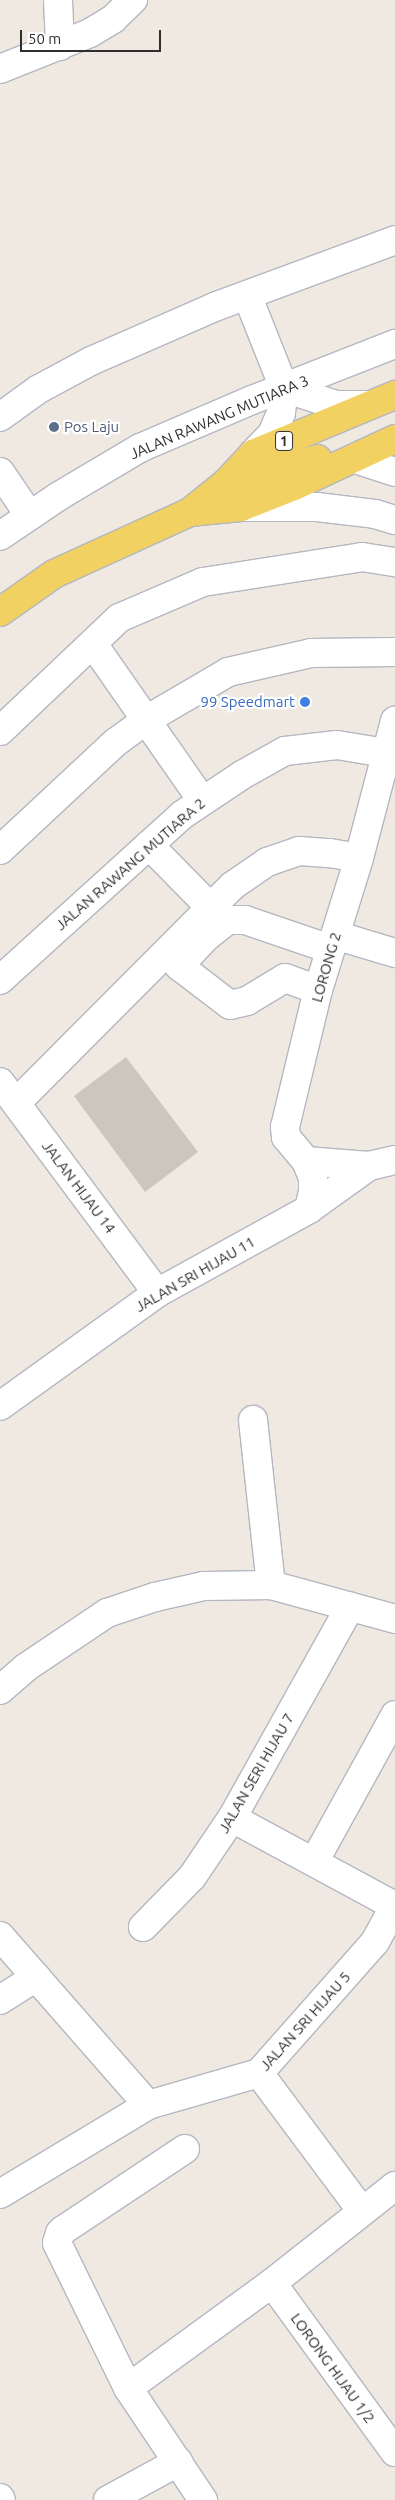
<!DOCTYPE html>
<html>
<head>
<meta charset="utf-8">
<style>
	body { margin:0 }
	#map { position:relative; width:395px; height:2500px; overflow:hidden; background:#efe9e1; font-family:Ubuntu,sans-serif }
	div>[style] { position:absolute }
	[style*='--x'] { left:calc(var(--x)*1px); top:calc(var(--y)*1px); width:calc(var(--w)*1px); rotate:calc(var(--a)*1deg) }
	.building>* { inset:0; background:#cbc7bf }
	.roads { filter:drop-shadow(1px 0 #b4b7c1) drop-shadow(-1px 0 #b4b7c1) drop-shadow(0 1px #b4b7c1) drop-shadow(0 -1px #b4b7c1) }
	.minor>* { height:28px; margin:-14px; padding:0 14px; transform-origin:14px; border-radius:14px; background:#fff }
	.major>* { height:28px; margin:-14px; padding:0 14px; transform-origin:14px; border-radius:14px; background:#f2d163 }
	.dots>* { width:14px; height:14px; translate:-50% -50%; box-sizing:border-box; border:2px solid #fff; border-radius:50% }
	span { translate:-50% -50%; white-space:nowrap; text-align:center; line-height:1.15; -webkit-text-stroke:4.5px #fff; paint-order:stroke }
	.shield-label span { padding:1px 4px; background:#fff; border:1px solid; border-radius:4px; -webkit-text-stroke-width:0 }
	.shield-label { font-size:14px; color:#2e2e2e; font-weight:700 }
	.street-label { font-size:15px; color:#2e2e2e }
	.service-label { font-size:15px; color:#4e5e75 }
	.left { translate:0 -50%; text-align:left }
	.shop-label { font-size:15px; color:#366cbe }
	.right { translate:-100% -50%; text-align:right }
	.scale { position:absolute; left:20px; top:30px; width:141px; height:22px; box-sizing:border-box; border:2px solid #2e2e2e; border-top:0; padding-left:6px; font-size:15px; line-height:18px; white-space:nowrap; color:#2e2e2e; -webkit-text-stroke:4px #fff; paint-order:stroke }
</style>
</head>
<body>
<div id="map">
	<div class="building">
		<div style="clip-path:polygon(126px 1057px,198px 1152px,145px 1192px,74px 1096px)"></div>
	</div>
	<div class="roads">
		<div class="minor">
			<div style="--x:58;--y:0;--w:46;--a:87.5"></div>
			<div style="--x:0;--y:69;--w:97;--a:-21.8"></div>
			<div style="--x:90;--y:33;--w:27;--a:-31"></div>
			<div style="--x:113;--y:19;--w:28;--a:-44"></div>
			<div style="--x:247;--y:295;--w:100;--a:68.3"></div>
			<div style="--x:284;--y:388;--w:25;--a:97"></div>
			<div style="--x:281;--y:413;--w:23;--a:113"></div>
			<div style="--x:272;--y:434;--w:28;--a:134"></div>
			<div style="--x:284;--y:388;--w:55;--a:18.1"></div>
			<div style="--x:336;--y:405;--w:33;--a:0"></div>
			<div style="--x:0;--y:417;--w:48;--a:-35.7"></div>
			<div style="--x:39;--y:389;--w:59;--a:-28.3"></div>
			<div style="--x:91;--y:361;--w:137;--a:-23.6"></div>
			<div style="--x:217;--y:306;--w:190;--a:-20.3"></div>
			<div style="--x:355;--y:459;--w:42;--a:18"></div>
			<div style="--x:0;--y:472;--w:53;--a:55.7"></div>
			<div style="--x:243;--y:507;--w:74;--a:0"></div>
			<div style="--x:317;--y:507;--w:58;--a:6.9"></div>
			<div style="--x:375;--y:514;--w:21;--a:17"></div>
			<div style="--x:0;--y:536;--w:71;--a:-34.1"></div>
			<div style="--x:59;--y:496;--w:94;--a:-30.7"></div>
			<div style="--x:140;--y:448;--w:122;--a:-23.2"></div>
			<div style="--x:252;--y:400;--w:154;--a:-21.4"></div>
			<div style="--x:93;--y:644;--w:190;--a:55.1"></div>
			<div style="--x:0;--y:731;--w:164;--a:-43.5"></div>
			<div style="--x:119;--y:618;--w:91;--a:-23.2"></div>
			<div style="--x:203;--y:582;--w:161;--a:-8.9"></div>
			<div style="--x:362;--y:557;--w:33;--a:9"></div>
			<div style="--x:149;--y:845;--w:87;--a:45.5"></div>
			<div style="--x:0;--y:850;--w:158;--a:-43"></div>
			<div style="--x:116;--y:742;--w:37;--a:-36"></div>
			<div style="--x:146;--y:720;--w:95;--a:-30.3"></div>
			<div style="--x:228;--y:672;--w:85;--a:-12.9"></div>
			<div style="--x:311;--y:653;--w:84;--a:-0.7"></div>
			<div style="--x:335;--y:935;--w:63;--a:16.7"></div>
			<div style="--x:0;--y:980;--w:246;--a:-42.2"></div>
			<div style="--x:182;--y:815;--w:72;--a:-33.7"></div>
			<div style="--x:242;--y:775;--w:49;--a:-29.2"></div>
			<div style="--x:285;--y:751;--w:52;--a:-6.6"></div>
			<div style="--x:337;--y:745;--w:50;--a:9.3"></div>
			<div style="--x:386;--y:753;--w:10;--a:29"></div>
			<div style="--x:318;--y:990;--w:35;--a:-160"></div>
			<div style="--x:285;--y:978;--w:44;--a:148.8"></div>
			<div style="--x:247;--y:1001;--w:17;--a:167"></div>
			<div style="--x:230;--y:1005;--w:64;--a:-142.6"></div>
			<div style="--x:179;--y:966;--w:40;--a:-47"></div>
			<div style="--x:206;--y:937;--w:28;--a:-38"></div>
			<div style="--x:228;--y:920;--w:17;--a:0"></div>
			<div style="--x:245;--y:920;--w:90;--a:18.8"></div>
			<div style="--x:0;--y:1082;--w:263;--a:53.3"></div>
			<div style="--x:16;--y:1103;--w:306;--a:-45.1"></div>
			<div style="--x:232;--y:886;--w:42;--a:-34.4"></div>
			<div style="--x:267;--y:862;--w:34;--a:-19"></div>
			<div style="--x:299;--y:851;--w:31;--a:4"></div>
			<div style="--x:330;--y:853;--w:29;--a:10"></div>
			<div style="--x:306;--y:1161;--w:63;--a:4.5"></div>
			<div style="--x:369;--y:1166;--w:27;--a:-13"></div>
			<div style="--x:309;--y:1209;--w:17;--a:-77"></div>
			<div style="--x:313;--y:1192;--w:14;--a:-90"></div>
			<div style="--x:313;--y:1178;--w:18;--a:-112"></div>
			<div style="--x:306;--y:1161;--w:31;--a:-130"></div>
			<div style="--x:286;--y:1137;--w:10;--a:-96"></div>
			<div style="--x:285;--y:1127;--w:141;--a:-76.5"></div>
			<div style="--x:318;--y:990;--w:138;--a:-72.7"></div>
			<div style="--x:359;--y:858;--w:142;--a:-75.3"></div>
			<div style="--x:0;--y:1406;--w:193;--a:-35.7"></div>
			<div style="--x:157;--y:1293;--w:174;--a:-28.9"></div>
			<div style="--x:309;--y:1209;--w:74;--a:-35.6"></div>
			<div style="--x:253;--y:1420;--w:166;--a:83.8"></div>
			<div style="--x:0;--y:1690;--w:33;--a:-41"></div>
			<div style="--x:25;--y:1668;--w:99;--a:-33.9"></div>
			<div style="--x:107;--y:1613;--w:51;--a:-18.4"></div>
			<div style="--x:155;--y:1597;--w:50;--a:-12.7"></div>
			<div style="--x:204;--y:1586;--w:67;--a:-0.9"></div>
			<div style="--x:271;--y:1585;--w:129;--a:15.3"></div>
			<div style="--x:232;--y:1818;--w:185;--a:28.4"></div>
			<div style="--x:314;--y:1862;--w:168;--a:-61.1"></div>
			<div style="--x:143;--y:1927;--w:70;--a:-45.6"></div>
			<div style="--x:192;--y:1877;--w:71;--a:-55.9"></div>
			<div style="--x:232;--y:1818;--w:242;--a:-60.8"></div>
			<div style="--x:0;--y:1936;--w:225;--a:48.8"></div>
			<div style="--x:0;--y:2000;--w:43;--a:-32.6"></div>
			<div style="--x:259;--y:2073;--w:172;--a:53.3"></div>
			<div style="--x:185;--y:2149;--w:146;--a:146.4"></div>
			<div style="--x:63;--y:2230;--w:4;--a:135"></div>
			<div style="--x:60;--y:2233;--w:10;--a:107"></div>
			<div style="--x:57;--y:2243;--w:161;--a:63.9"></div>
			<div style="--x:128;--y:2388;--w:135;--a:56.2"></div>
			<div style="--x:0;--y:2194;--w:173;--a:-31"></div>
			<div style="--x:148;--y:2105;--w:116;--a:-16.1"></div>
			<div style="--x:259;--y:2073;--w:175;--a:-48.5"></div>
			<div style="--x:375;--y:1942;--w:42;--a:-61.6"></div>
			<div style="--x:272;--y:2283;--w:209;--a:54"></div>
			<div style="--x:128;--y:2388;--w:178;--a:-36.1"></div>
			<div style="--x:272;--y:2283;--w:157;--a:-38.3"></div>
			<div style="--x:0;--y:2498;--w:2;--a:63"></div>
			<div style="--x:108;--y:2500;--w:80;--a:-28.5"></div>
		</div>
		<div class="major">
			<div style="--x:226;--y:483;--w:25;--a:0"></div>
			<div style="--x:251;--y:483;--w:59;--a:-20.9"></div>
			<div style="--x:306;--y:462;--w:12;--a:-14"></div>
			<div style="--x:190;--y:512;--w:51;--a:-5.6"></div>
			<div style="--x:241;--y:507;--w:57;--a:-21.6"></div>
			<div style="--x:294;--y:486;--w:111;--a:-25"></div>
			<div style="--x:0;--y:612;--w:66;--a:-35.1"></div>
			<div style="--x:54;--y:574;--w:149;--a:-24.5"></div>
			<div style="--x:190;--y:512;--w:46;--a:-38.9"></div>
			<div style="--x:226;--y:483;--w:40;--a:-47"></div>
			<div style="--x:253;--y:454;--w:154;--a:-22.6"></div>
		</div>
	</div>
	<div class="dots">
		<div style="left:54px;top:427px;background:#5c6f8a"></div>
		<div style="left:305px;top:702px;background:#3f7fe0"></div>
	</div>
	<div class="shield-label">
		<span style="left:284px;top:441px">1</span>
	</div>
	<div class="street-label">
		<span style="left:219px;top:417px;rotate:-23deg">JALAN RAWANG MUTIARA 3</span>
		<span style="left:130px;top:864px;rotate:-41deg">JALAN RAWANG MUTIARA 2</span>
		<span style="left:326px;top:967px;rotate:-74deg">LORONG 2</span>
		<span style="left:79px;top:1187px;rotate:53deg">JALAN HIJAU 14</span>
		<span style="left:195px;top:1274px;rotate:-30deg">JALAN SRI HIJAU 11</span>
		<span style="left:256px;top:1773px;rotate:-60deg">JALAN SERI HIJAU 7</span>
		<span style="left:305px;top:2021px;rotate:-48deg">JALAN SRI HIJAU 5</span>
		<span style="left:333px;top:2368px;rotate:54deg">LORONG HIJAU 1/2</span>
	</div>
	<div class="service-label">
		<span class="left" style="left:64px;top:427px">Pos Laju</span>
	</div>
	<div class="shop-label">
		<span class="right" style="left:295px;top:702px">99 Speedmart</span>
	</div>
	<div class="scale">50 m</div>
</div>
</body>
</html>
